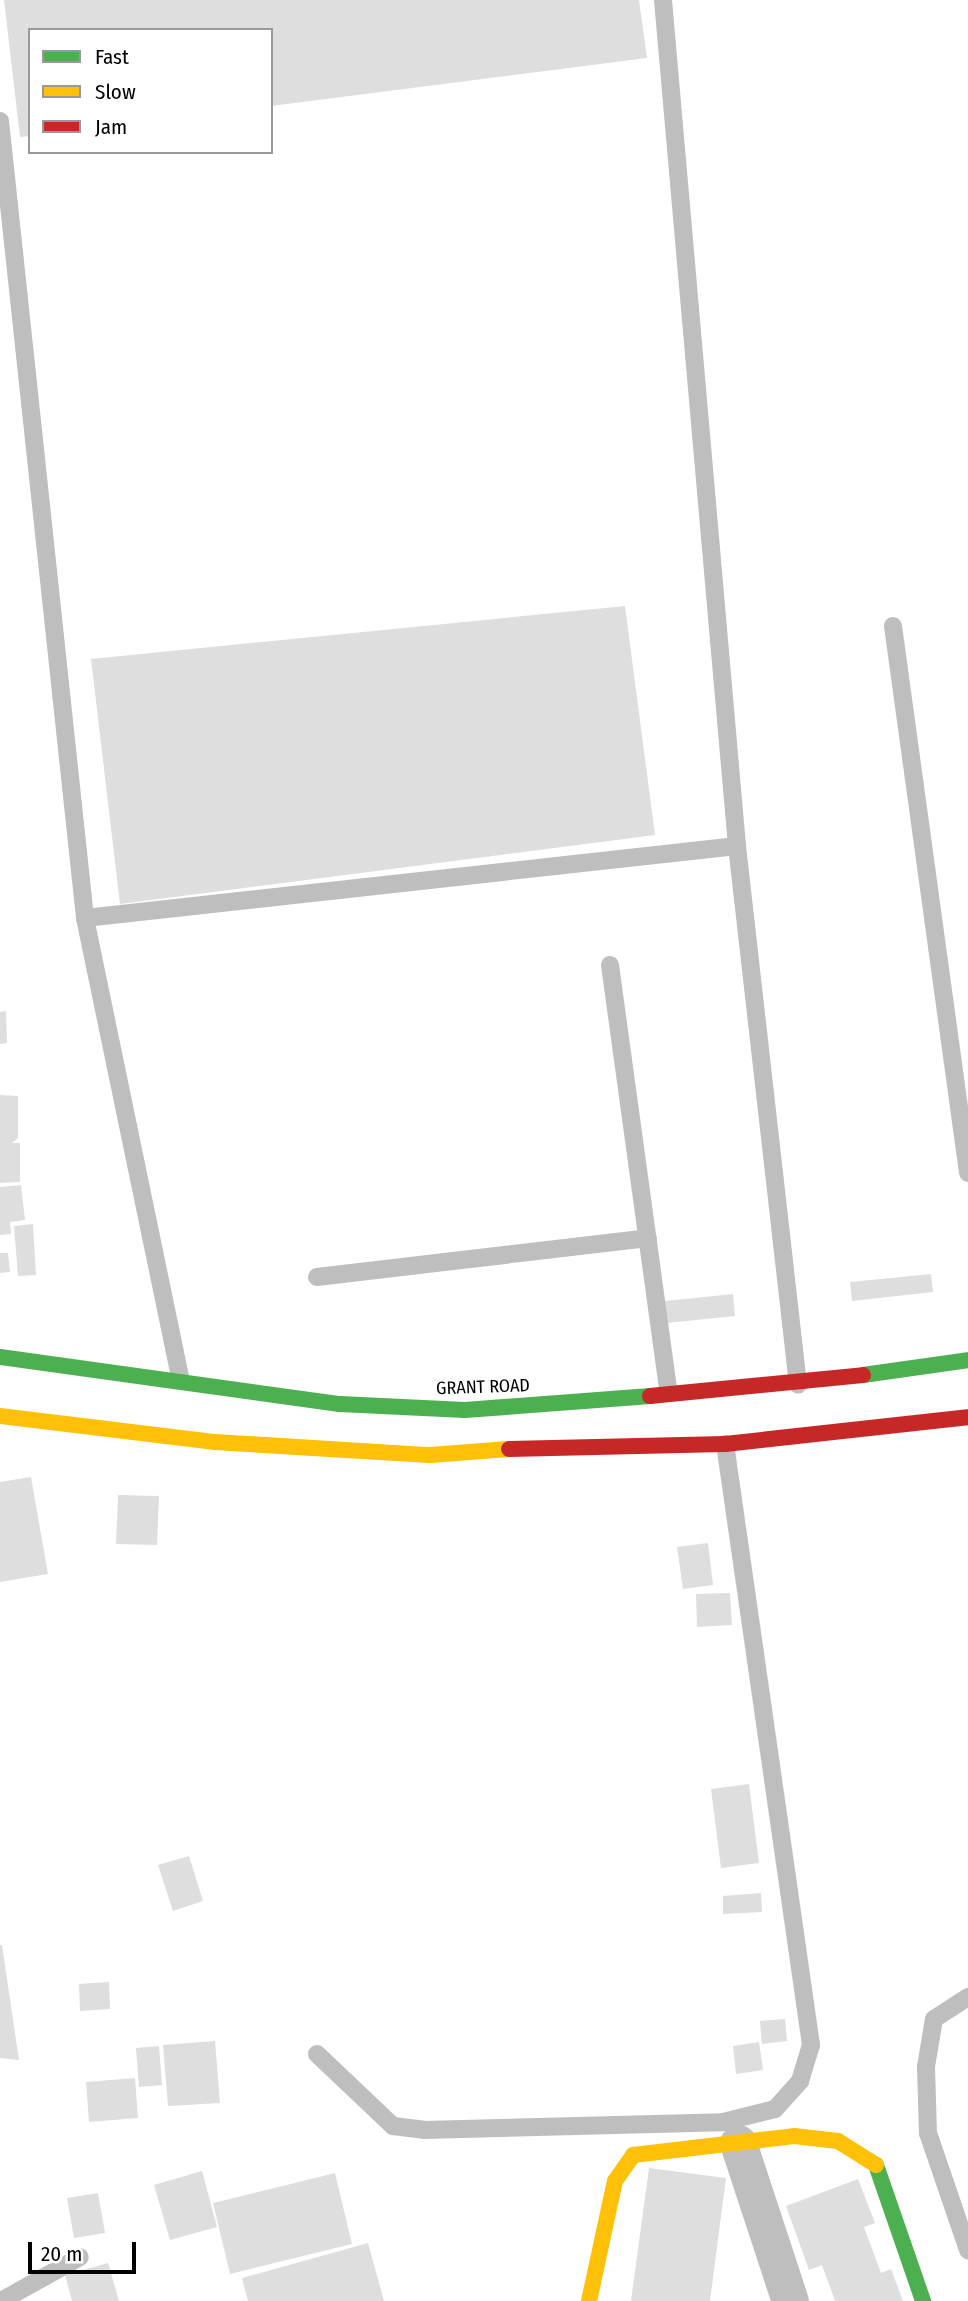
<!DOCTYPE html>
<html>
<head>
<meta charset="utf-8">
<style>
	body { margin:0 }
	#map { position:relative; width:968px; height:2301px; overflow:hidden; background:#fff; font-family:"Fira Sans Condensed",sans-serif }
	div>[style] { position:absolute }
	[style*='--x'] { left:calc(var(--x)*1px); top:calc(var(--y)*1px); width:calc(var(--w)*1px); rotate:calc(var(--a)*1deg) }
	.building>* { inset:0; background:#dedede }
	.lane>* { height:18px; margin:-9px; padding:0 9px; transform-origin:9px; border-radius:9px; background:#bebebe }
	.street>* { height:37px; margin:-18.5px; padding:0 18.5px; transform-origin:18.5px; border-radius:18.5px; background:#bebebe }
	.fast>* { height:16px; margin:-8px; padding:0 8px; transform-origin:8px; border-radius:8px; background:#4caf50 }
	.slow>* { height:16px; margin:-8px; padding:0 8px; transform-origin:8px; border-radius:8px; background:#ffc107 }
	.jam>* { height:16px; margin:-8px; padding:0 8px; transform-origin:8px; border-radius:8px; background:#c62828 }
	span { translate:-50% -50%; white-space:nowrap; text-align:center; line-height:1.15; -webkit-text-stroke:6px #fff; paint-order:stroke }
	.street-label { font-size:18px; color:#000 }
	.legend { position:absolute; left:28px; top:28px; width:245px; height:126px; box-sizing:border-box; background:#fff; border:2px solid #999; margin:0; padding:9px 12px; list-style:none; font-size:21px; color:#000 }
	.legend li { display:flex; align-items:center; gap:14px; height:35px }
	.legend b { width:35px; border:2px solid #999 }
	.scale { position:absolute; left:28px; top:2242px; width:108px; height:32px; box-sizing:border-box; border:4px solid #000; border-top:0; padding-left:9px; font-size:21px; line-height:24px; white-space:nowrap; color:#000; -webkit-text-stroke:5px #fff; paint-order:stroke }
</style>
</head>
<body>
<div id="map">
	<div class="building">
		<div style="clip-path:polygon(4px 0,639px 0,647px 58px,271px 106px,271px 30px,30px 30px,30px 136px,20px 137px)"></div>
		<div style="clip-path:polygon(625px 606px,655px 835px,120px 904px,91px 659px)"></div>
		<div style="clip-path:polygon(6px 1011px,7px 1043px,0 1044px,0 1012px)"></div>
		<div style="clip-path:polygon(0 1095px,18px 1096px,18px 1138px,12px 1143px,20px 1143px,20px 1182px,0 1183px)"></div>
		<div style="clip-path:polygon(21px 1185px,25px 1220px,10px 1222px,11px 1234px,0 1235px,0 1187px)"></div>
		<div style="clip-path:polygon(33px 1224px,36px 1275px,18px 1276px,14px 1226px)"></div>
		<div style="clip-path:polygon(0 1253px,8px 1253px,10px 1272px,0 1273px)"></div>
		<div style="clip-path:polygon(931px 1274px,933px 1292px,852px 1301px,850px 1282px)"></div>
		<div style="clip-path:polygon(733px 1294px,735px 1316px,667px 1323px,665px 1301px)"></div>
		<div style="clip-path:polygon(31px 1477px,48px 1574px,0 1582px,0 1482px)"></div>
		<div style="clip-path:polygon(118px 1495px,159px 1496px,157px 1545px,116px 1544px)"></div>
		<div style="clip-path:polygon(708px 1543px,713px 1585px,683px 1589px,677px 1547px)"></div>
		<div style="clip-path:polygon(730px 1593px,732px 1625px,697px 1627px,696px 1594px)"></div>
		<div style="clip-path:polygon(749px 1784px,759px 1863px,721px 1868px,711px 1789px)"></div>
		<div style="clip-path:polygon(189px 1856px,203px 1901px,173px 1911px,158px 1865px)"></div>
		<div style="clip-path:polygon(761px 1893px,762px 1912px,723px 1914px,723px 1896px)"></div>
		<div style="clip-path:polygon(0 1945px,2px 1945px,19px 2060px,0 2058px)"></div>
		<div style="clip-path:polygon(109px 1982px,110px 2009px,80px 2011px,79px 1984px)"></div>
		<div style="clip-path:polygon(785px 2019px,787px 2041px,762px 2044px,760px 2021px)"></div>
		<div style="clip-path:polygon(215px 2041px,220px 2103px,168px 2106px,163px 2045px)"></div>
		<div style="clip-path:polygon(759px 2042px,763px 2070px,736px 2074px,733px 2046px)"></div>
		<div style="clip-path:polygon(159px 2046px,162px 2085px,139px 2087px,136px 2048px)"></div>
		<div style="clip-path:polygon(135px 2078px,138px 2118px,89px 2122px,86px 2082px)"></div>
		<div style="clip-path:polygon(649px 2168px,726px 2178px,710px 2301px,631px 2301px)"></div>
		<div style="clip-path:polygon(202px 2171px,217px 2227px,170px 2240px,154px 2185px)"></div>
		<div style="clip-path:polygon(335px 2173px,352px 2244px,230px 2274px,213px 2203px)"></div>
		<div style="clip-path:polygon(858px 2179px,875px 2223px,864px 2227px,881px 2273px,891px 2269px,903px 2301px,835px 2301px,822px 2265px,809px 2270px,786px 2206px)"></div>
		<div style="clip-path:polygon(98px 2193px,105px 2233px,74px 2238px,67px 2198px)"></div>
		<div style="clip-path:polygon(368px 2243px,384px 2301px,248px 2301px,242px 2278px)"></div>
		<div style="clip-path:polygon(108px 2263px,119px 2301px,72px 2301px,65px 2275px)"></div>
	</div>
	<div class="lane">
		<div style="--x:663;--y:0;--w:849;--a:85"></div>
		<div style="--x:737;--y:846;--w:542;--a:83.54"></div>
		<div style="--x:0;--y:121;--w:802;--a:83.91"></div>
		<div style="--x:85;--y:918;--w:472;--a:78.3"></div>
		<div style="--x:893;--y:626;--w:552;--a:82.19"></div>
		<div style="--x:85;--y:918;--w:656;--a:-6.3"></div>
		<div style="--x:610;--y:965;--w:432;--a:82.2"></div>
		<div style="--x:317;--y:1277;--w:333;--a:-6.7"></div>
		<div style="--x:968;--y:1997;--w:40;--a:147.1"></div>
		<div style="--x:934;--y:2019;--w:49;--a:99.5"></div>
		<div style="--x:926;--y:2067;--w:66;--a:88.3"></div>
		<div style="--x:928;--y:2133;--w:124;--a:71.1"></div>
		<div style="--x:317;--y:2054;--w:105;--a:43.5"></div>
		<div style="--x:393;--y:2126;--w:31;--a:7"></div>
		<div style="--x:424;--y:2130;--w:299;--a:-1.5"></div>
		<div style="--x:723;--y:2122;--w:54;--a:-14"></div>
		<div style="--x:775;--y:2109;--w:38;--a:-48"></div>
		<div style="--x:800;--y:2081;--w:38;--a:-73"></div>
		<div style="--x:811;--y:2045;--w:607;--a:-98.14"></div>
		<div style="--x:1;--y:2301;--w:90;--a:-29.1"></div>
	</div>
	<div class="street">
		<div style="--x:738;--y:2143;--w:166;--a:71.8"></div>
	</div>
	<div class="fast">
		<div style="--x:0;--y:1357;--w:343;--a:7.9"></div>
		<div style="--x:340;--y:1404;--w:125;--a:2.7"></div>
		<div style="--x:465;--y:1410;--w:186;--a:-4.3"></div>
		<div style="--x:863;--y:1375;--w:106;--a:-8.1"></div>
		<div style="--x:876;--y:2165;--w:144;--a:70.9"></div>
	</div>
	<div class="slow">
		<div style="--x:0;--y:1416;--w:217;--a:6.9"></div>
		<div style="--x:215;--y:1442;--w:215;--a:3.5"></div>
		<div style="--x:430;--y:1455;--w:79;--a:-4.3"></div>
		<div style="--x:589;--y:2301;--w:123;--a:-77.8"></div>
		<div style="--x:615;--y:2181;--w:32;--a:-55"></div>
		<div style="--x:633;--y:2155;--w:162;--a:-6.7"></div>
		<div style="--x:794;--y:2136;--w:44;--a:6.5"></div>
		<div style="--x:838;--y:2141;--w:45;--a:32.3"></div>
	</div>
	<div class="jam">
		<div style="--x:650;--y:1396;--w:214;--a:-5.6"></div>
		<div style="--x:509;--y:1449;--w:216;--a:-1.3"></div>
		<div style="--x:725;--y:1444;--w:244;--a:-6.3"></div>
	</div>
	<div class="street-label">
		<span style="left:483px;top:1387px;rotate:-2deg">GRANT ROAD</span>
	</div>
	<ul class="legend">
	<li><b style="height:9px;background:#4caf50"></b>Fast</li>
	<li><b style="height:9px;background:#ffc107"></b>Slow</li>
	<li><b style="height:9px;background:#c62828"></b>Jam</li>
	</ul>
	<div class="scale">20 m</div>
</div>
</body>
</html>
